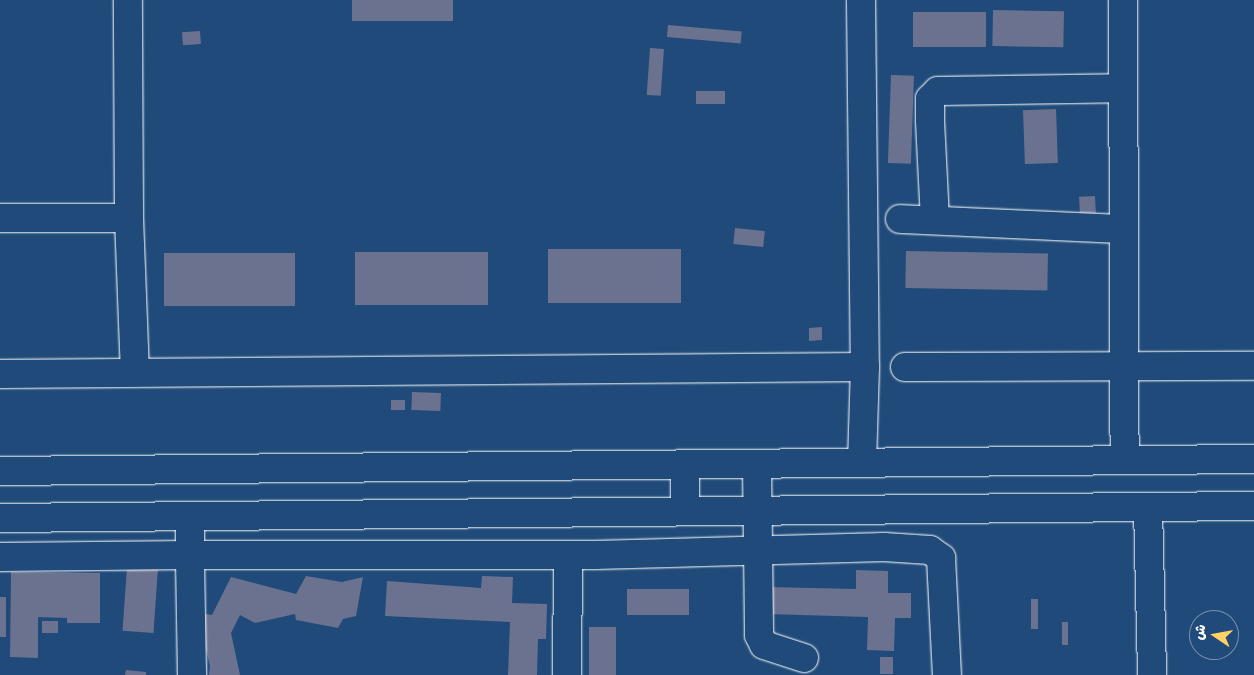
<!DOCTYPE html>
<meta charset="utf-8">
<style>
body{margin:0}
#map{position:relative;width:1254px;height:675px;overflow:hidden;background:#1f4a7a;font-family:Caveat,"Playpen Sans Arabic",sans-serif}
div>[style]{position:absolute}
[style*='--x']{left:calc(var(--x)*1px);top:calc(var(--y)*1px);width:calc(var(--w)*1px);rotate:calc(var(--a)*1deg)}
.building>*{inset:0;background:#6b7290;transform-origin:0 0}
.roads{filter:drop-shadow(0 0 1px #fff) drop-shadow(0 0 1px #fff)}
.minor>*{height:28px;margin:-14px;padding:0 14px;transform-origin:14px;border-radius:14px;background:#1f4a7a}
span{translate:-50% -50%;white-space:nowrap;text-align:center;line-height:1.15;-webkit-text-stroke:4px #1f4a7a;paint-order:stroke}
.north{position:absolute;left:1189px;top:610px;width:50px;height:50px;box-sizing:border-box;background:#1f4a7a;border:1px solid #7992af;border-radius:50%;rotate:282deg;font-size:14px;font-weight:700;line-height:20px;text-align:center;color:#fff}
.north::after{content:'';display:block;margin:auto;width:18px;height:22px;background:#ffd166;clip-path:polygon(50% 0,100% 100%,50% 72%,0 100%)}
</style>
<div id="map">
<div class="building">
<div style="left:352px;top:0;width:101px;height:21px"></div>
<div style="left:993px;top:10px;width:71px;height:36px;rotate:1deg"></div>
<div style="left:913px;top:12px;width:73px;height:35px"></div>
<div style="left:668px;top:25px;width:74px;height:12px;rotate:5deg"></div>
<div style="left:200px;top:31px;width:13px;height:18px;rotate:86deg"></div>
<div style="left:650px;top:48px;width:14px;height:47px;rotate:4deg"></div>
<div style="left:891px;top:75px;width:23px;height:88px;rotate:2deg"></div>
<div style="left:696px;top:91px;width:29px;height:13px"></div>
<div style="left:1056px;top:109px;width:54px;height:33px;rotate:88deg"></div>
<div style="left:1095px;top:196px;width:17px;height:16px;rotate:87deg"></div>
<div style="left:735px;top:228px;width:30px;height:16px;rotate:6deg"></div>
<div style="left:548px;top:249px;width:133px;height:54px"></div>
<div style="left:906px;top:251px;width:142px;height:37px;rotate:1deg"></div>
<div style="left:355px;top:252px;width:133px;height:53px"></div>
<div style="left:164px;top:253px;width:131px;height:53px"></div>
<div style="clip-path:polygon(822px 327px,822px 340px,809px 341px,809px 328px)"></div>
<div style="left:412px;top:392px;width:29px;height:18px;rotate:2deg"></div>
<div style="left:405px;top:400px;width:10px;height:14px;rotate:90deg"></div>
<div style="left:127px;top:567px;width:31px;height:64px;rotate:4deg"></div>
<div style="clip-path:polygon(856px 570px,888px 571px,888px 593px,911px 593px,911px 618px,895px 618px,894px 651px,867px 650px,868px 617px,767px 614px,767px 587px,856px 589px)"></div>
<div style="clip-path:polygon(11px 572px,100px 573px,100px 623px,67px 623px,67px 618px,38px 617px,38px 658px,10px 657px)"></div>
<div style="clip-path:polygon(306px 576px,342px 582px,363px 577px,356px 616px,343px 619px,338px 628px,296px 620px,295px 614px,255px 623px,240px 615px,231px 633px,240px 675px,209px 675px,210px 666px,205px 645px,194px 643px,200px 613px,212px 615px,231px 577px,296px 594px)"></div>
<div style="clip-path:polygon(482px 576px,513px 577px,512px 603px,547px 604px,546px 639px,538px 639px,537px 675px,508px 675px,510px 622px,385px 616px,387px 581px,481px 588px)"></div>
<div style="left:689px;top:589px;width:26px;height:62px;rotate:90deg"></div>
<div style="left:0;top:597px;width:6px;height:40px"></div>
<div style="left:1031px;top:599px;width:7px;height:30px"></div>
<div style="left:58px;top:621px;width:12px;height:16px;rotate:90deg"></div>
<div style="left:1062px;top:622px;width:6px;height:23px"></div>
<div style="left:589px;top:627px;width:27px;height:48px"></div>
<div style="left:880px;top:657px;width:13px;height:17px"></div>
<div style="clip-path:polygon(126px 670px,146px 672px,146px 675px,125px 675px)"></div>
</div>
<div class="roads">
<div class="minor">
<div style="--x:861;--y:0;--w:367;--a:89.4"></div>
<div style="--x:1123;--y:0;--w:460;--a:89.8"></div>
<div style="--x:0;--y:218;--w:129;--a:0"></div>
<div style="--x:129;--y:218;--w:218;--a:-90.3"></div>
<div style="--x:129;--y:218;--w:153;--a:87.8"></div>
<div style="--x:900;--y:219;--w:223;--a:2.6"></div>
<div style="--x:935;--y:220;--w:100;--a:-92.9"></div>
<div style="--x:930;--y:120;--w:21;--a:-90"></div>
<div style="--x:930;--y:99;--w:11;--a:-45"></div>
<div style="--x:938;--y:91;--w:184;--a:-0.9"></div>
<div style="--x:905;--y:367;--w:349;--a:-0.2"></div>
<div style="--x:0;--y:374;--w:865;--a:-0.46"></div>
<div style="--x:865;--y:367;--w:96;--a:91.8"></div>
<div style="--x:757;--y:464;--w:171;--a:89.3"></div>
<div style="--x:759;--y:635;--w:11;--a:63"></div>
<div style="--x:764;--y:645;--w:42;--a:18"></div>
<div style="--x:0;--y:471;--w:1254;--a:-0.55"></div>
<div style="--x:1148;--y:508;--w:167;--a:88.6"></div>
<div style="--x:685;--y:510;--w:45;--a:-90"></div>
<div style="--x:0;--y:518;--w:1254;--a:-0.55"></div>
<div style="--x:0;--y:557;--w:190;--a:-0.6"></div>
<div style="--x:190;--y:555;--w:39;--a:-90"></div>
<div style="--x:192;--y:675;--w:120;--a:-91"></div>
<div style="--x:190;--y:555;--w:405;--a:0"></div>
<div style="--x:595;--y:555;--w:289;--a:-1.6"></div>
<div style="--x:884;--y:547;--w:46;--a:3.7"></div>
<div style="--x:930;--y:550;--w:14;--a:36"></div>
<div style="--x:941;--y:558;--w:117;--a:87.1"></div>
<div style="--x:567;--y:675;--w:120;--a:-89.5"></div>
</div>
</div>
<div class="north">ش</div>
</div>
